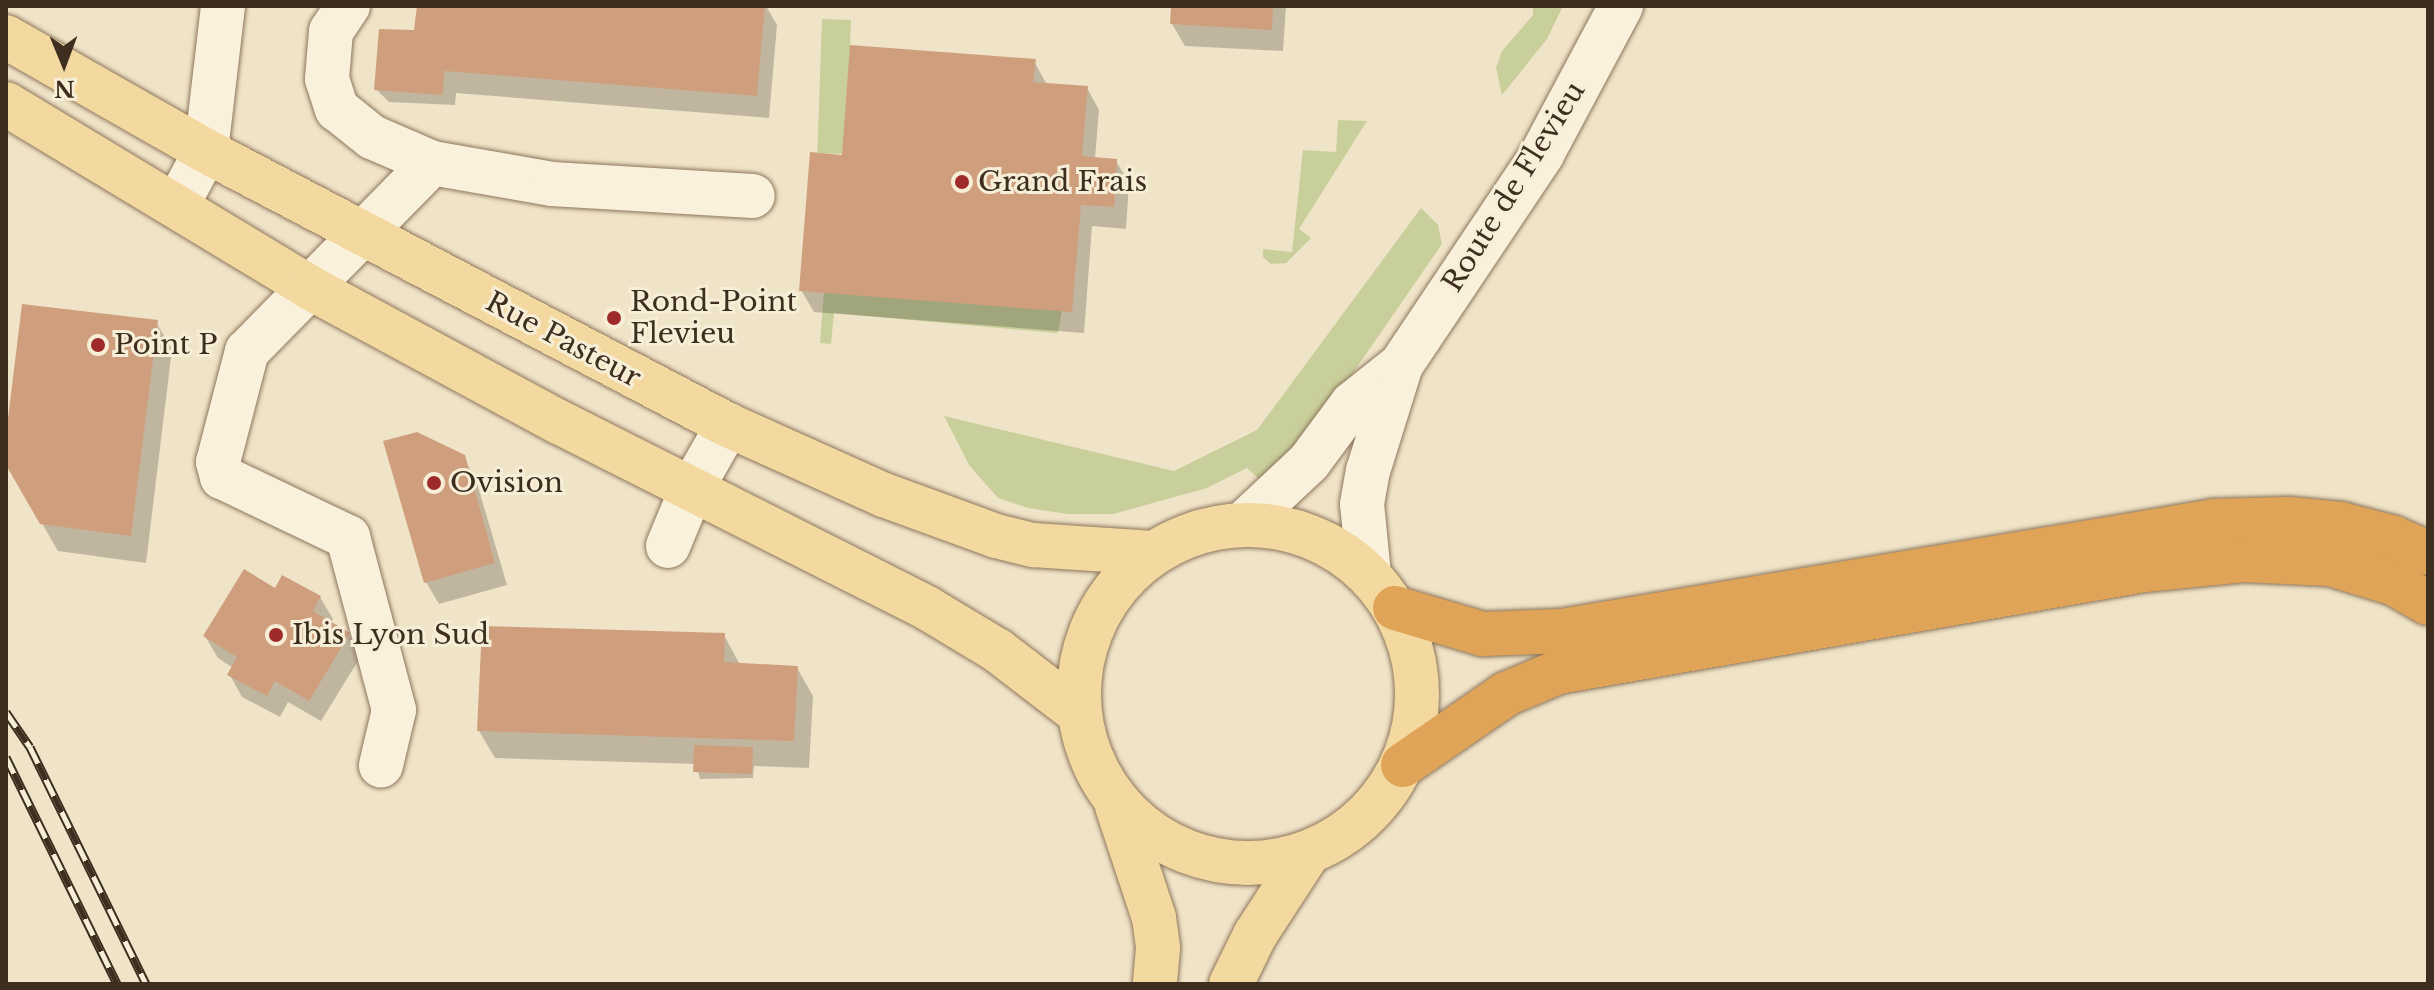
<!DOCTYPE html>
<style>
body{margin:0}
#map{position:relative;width:2434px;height:990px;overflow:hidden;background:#f0e4c8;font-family:"Libre Baskerville",serif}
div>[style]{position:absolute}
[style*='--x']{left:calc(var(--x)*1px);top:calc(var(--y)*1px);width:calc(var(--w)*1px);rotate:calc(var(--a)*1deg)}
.green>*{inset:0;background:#c9cf9b;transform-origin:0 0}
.shadow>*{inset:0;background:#0003}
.building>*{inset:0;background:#cf9f7d;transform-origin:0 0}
.roads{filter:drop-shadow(0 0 2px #8d765c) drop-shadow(0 0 2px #8d765c)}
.minor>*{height:44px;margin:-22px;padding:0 22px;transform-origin:22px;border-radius:22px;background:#faf1dc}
.major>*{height:44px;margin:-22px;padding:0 22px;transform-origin:22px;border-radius:22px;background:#f3d9a0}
.major>.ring{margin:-22px;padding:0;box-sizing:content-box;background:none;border:44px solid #f3d9a0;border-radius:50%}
.highway>*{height:44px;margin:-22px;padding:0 22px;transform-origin:22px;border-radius:22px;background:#e0a458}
.rail>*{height:9px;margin-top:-4.5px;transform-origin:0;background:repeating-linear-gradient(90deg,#f7eed8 0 18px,#3d2e20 0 36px);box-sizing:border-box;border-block:2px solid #3d2e20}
.dots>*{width:22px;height:22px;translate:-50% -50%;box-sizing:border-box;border:4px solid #f7eed8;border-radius:50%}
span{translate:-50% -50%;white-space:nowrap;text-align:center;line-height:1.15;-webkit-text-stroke:6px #f7eed8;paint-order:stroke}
.poi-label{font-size:28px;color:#3d2e20}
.left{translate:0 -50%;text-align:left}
.street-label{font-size:28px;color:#3d2e20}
.frame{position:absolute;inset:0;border:8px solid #3d2e20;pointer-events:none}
.north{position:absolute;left:24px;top:24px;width:80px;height:80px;-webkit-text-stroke:6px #f7eed8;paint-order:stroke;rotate:179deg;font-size:22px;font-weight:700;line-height:32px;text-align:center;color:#3d2e20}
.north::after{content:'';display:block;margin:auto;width:28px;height:36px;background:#3d2e20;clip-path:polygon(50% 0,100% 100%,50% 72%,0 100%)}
</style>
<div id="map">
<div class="green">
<div style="clip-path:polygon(1533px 6px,1563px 6px,1547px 39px,1502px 95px,1496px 68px,1502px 51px,1533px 15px)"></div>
<div style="left:822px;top:19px;width:29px;height:134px;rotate:2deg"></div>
<div style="clip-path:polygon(1338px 120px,1367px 121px,1299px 229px,1311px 238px,1286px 263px,1271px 264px,1263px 257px,1263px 249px,1292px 252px,1303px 150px,1336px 152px)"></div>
<div style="clip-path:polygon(1421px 208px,1438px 225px,1442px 244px,1302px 447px,1260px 480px,1247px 468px,1207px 488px,1113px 514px,1068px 514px,1028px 508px,998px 498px,969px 465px,944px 416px,1174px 471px,1257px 430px)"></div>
<div style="clip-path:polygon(824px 292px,1062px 310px,1058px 333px,1055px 333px,834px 313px,831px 344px,820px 343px)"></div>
</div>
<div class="shadow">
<div style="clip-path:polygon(419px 6px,766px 6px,777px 25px,769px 118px,456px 93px,455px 105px,389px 102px,376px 89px,416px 32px)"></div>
<div style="clip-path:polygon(1173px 6px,1286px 6px,1283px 51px,1185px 46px,1172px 24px)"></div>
<div style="clip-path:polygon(1034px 61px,1047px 85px,1087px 88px,1099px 110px,1095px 159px,1116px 161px,1129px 183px,1126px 229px,1092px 226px,1084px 333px,814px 312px,801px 290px,844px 157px)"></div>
<div style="clip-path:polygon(156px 322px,172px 349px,146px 563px,58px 551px,6px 461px,6px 452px)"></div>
<div style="clip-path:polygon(463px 457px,476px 480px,507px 585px,439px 604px,426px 582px)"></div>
<div style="clip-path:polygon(276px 590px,320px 597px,333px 619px,330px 624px,348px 634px,361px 656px,321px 721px,288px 702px,280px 717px,242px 697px,230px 675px,233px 668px,218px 658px,205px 636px)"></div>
<div style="clip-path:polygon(724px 635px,740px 665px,797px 668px,813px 696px,809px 768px,754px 766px,753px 778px,700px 779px,696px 764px,495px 758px,479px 731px)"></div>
</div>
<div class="building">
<div style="clip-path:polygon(417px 6px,765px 6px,757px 96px,444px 71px,443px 95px,374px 90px,379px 29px,414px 30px)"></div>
<div style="clip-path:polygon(1171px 6px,1273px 6px,1272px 30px,1170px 24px)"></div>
<div style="clip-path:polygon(850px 45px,1036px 59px,1033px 82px,1088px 86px,1082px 156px,1117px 159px,1114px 207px,1081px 205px,1072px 312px,799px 291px,810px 152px,842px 155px)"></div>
<div style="clip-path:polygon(22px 304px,158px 320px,131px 536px,40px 524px,6px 465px,6px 435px)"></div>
<div style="clip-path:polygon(417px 432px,465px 455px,495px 563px,424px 583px,383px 441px)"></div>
<div style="clip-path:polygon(244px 569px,275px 588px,282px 575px,321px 596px,313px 611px,350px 633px,309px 701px,275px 681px,267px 696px,227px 675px,237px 657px,203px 636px)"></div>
<div style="clip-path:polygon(482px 626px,725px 633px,724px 662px,798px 666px,794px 741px,477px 731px)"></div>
<div style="left:694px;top:745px;width:59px;height:27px;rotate:2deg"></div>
</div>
<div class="roads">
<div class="minor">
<div style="--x:348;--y:6;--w:30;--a:124"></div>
<div style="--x:331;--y:31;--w:48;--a:94.8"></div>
<div style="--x:327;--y:79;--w:32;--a:72"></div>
<div style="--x:337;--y:109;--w:45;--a:38.7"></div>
<div style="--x:372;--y:137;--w:65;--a:23.4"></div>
<div style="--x:432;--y:163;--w:264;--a:134.5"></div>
<div style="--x:247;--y:351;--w:115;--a:104.6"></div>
<div style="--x:218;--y:462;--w:16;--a:75"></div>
<div style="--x:222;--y:477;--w:140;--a:25.5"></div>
<div style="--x:348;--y:537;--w:179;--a:75.1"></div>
<div style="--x:394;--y:710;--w:57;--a:103.3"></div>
<div style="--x:432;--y:163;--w:122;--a:9.9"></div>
<div style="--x:552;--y:184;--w:201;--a:3.4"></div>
<div style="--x:177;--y:205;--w:61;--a:-61.8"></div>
<div style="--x:206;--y:151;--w:146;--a:-83.3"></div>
<div style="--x:1242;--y:525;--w:92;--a:-43.2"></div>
<div style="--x:1309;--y:462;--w:72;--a:-53.4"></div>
<div style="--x:1352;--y:404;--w:63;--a:-38.5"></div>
<div style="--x:668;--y:546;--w:63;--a:-67.5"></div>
<div style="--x:692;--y:488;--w:73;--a:-60.3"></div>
<div style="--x:1369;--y:575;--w:71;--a:-95.6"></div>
<div style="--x:1362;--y:504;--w:34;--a:-80"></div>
<div style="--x:1368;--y:471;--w:111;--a:-72.7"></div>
<div style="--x:1401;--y:365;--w:254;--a:-56.2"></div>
<div style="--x:1542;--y:154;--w:168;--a:-61.9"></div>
</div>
<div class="major">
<div style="--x:6;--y:37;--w:230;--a:29.7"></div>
<div style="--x:206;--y:151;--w:590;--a:27.7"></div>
<div style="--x:728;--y:425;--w:171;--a:24.2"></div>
<div style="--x:884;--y:495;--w:119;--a:20.1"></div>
<div style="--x:996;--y:536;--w:38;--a:14"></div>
<div style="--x:1033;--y:545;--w:120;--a:3.8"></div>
<div style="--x:6;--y:104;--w:354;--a:31.1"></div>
<div style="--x:309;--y:287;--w:284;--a:28.4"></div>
<div style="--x:559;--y:422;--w:412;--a:26.8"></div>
<div style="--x:927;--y:608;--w:82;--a:31"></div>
<div style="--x:997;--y:650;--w:103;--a:37.5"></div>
<div class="ring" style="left:1079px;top:525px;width:294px;height:294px"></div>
<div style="--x:1117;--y:806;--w:118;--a:71.7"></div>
<div style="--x:1154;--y:918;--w:30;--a:82"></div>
<div style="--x:1158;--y:948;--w:36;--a:95"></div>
<div style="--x:1231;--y:984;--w:55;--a:-63.9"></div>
<div style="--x:1255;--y:935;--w:99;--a:-57"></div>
</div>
<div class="highway">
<div style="--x:1395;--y:608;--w:92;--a:16.5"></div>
<div style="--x:1483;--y:634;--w:79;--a:-2.2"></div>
<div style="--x:1562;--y:631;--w:662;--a:-9.56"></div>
<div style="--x:2215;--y:521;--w:73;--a:-1.6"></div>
<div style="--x:2288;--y:519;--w:53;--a:5.4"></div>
<div style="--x:2341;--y:524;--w:55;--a:14.8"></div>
<div style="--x:2394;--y:538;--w:37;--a:24"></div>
<div style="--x:1403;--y:765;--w:125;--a:-34.6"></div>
<div style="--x:1506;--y:694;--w:56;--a:-22.9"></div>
<div style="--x:1558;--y:672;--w:595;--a:-9.87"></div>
<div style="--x:2144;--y:570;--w:100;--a:-5.7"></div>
<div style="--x:2244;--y:560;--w:86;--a:2.7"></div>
<div style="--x:2330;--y:564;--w:66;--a:16.8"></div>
<div style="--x:2393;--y:583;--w:40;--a:29.7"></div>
</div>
</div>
<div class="rail">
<div style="--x:6;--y:712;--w:42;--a:55.6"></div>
<div style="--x:30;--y:747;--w:264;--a:63.9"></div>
<div style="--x:6;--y:757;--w:253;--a:63.9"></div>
</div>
<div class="dots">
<div style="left:962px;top:182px;background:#9e2a2b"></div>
<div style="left:614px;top:318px;background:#9e2a2b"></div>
<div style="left:98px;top:345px;background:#9e2a2b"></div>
<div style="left:434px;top:483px;background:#9e2a2b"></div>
<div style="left:276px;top:635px;background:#9e2a2b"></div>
</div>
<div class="poi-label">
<span class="left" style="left:978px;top:182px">Grand Frais</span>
<span class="left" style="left:630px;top:318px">Rond-Point<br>Flevieu</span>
<span class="left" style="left:114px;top:345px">Point P</span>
<span class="left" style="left:450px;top:483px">Ovision</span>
<span class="left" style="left:292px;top:635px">Ibis Lyon Sud</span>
</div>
<div class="street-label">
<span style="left:1514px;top:187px;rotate:-58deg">Route de Flevieu</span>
<span style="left:563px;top:340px;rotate:28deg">Rue Pasteur</span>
</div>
<div class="frame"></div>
<div class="north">N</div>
</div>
